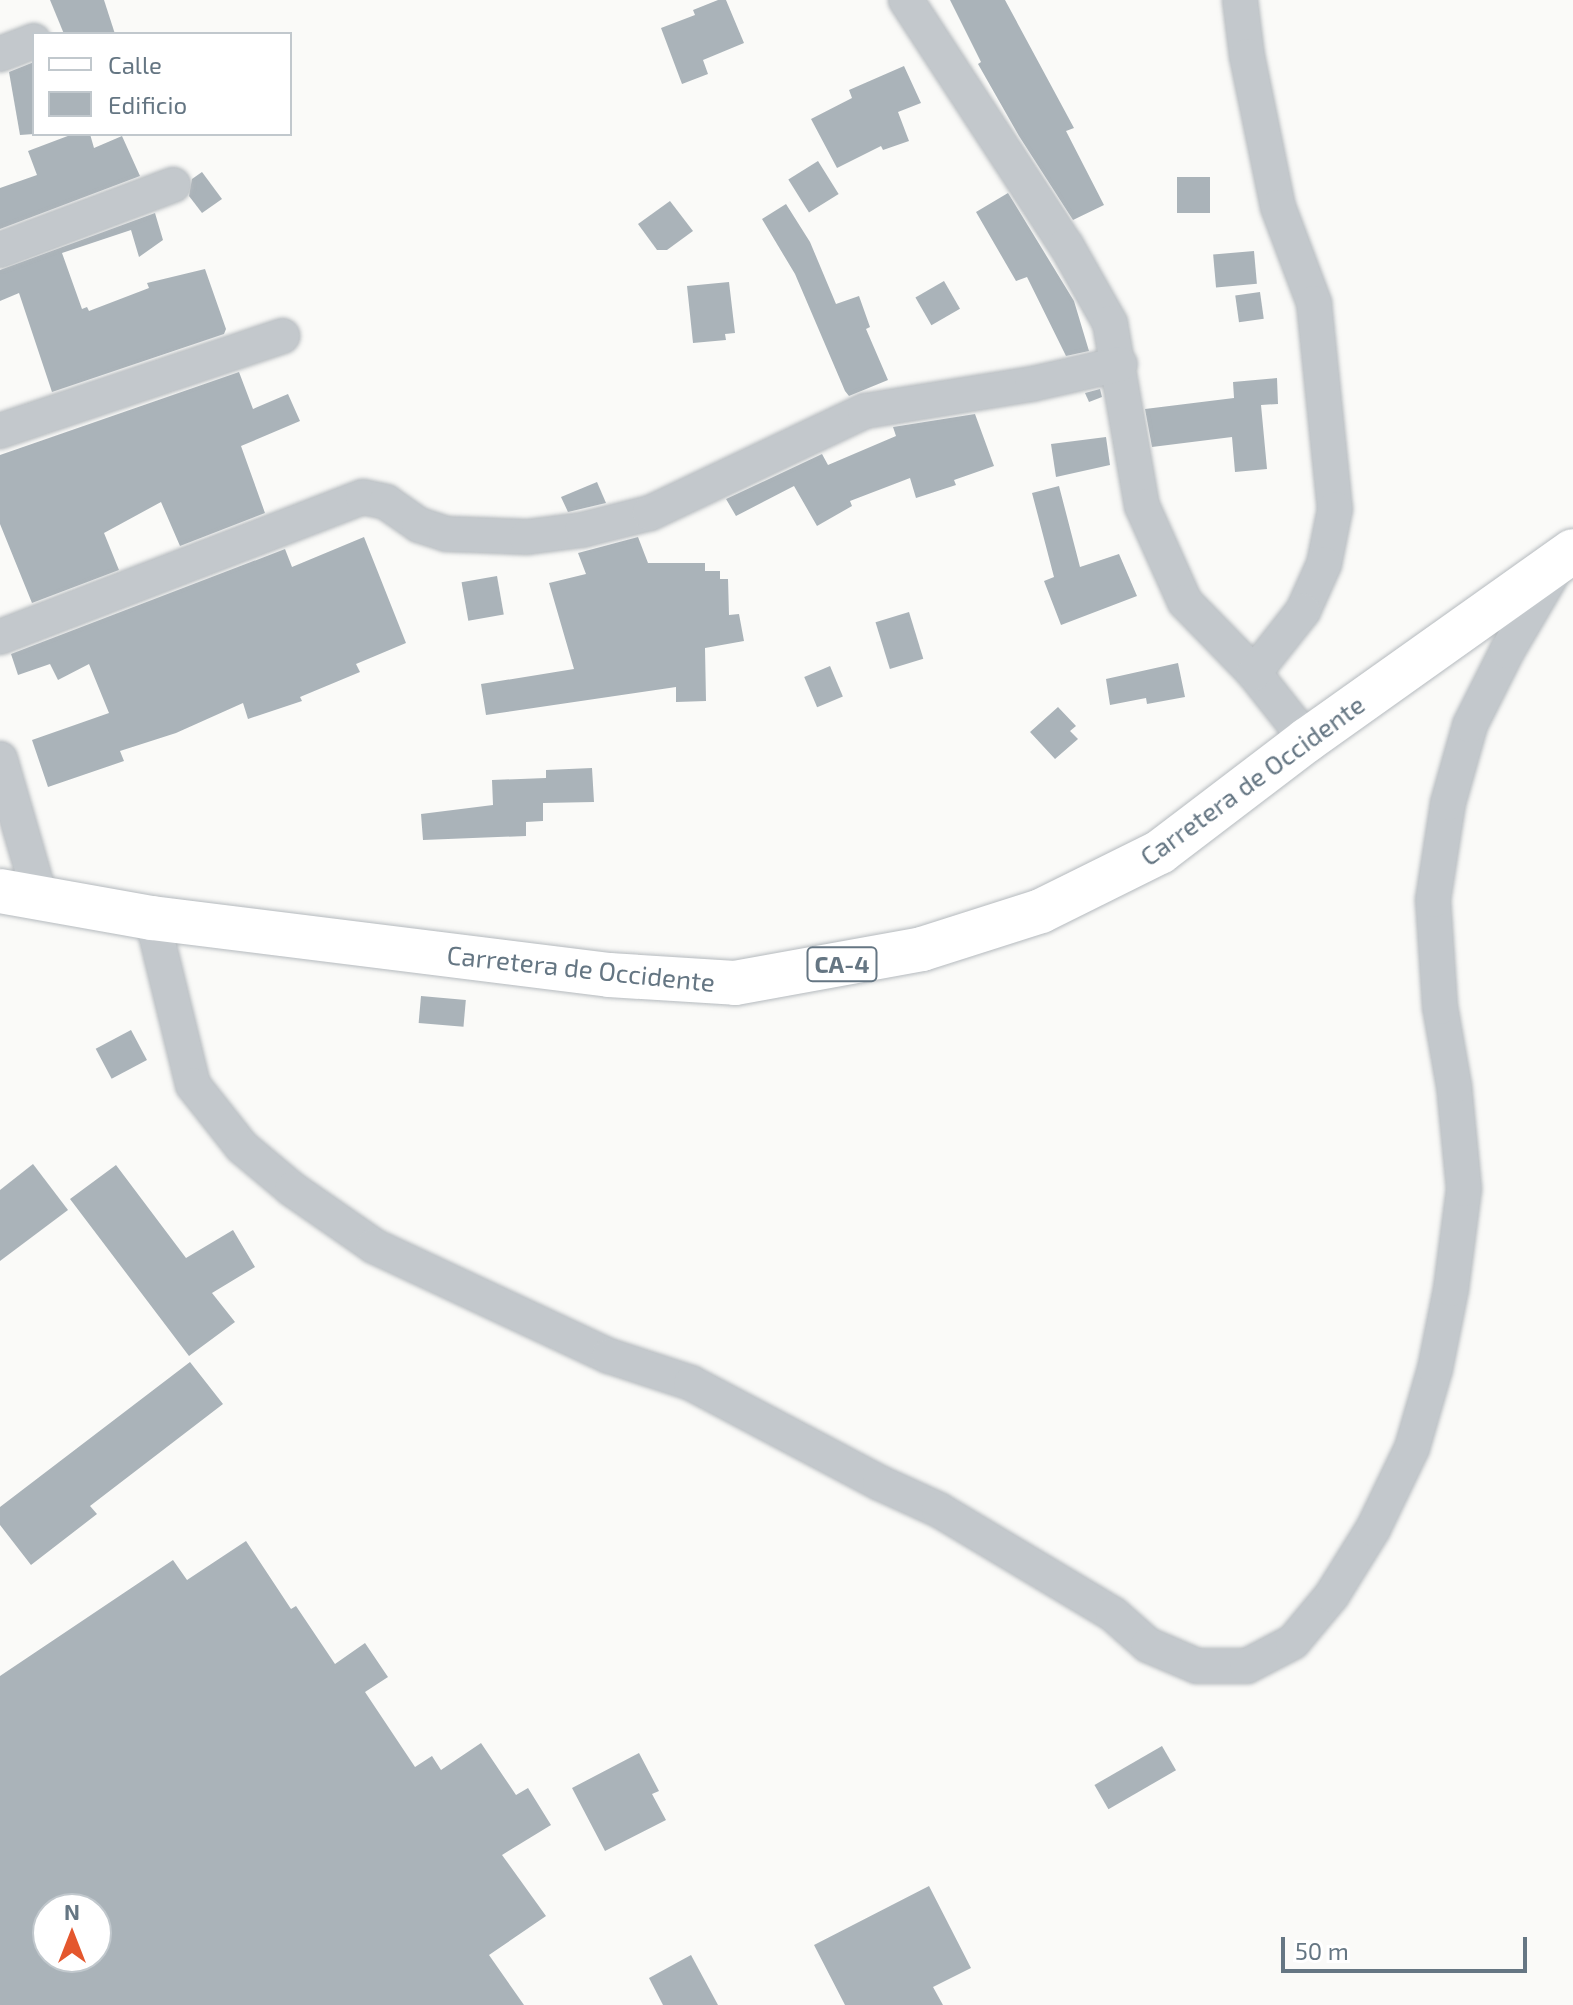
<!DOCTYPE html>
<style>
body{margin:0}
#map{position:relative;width:1573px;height:2005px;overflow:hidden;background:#fafaf8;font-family:"Exo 2",sans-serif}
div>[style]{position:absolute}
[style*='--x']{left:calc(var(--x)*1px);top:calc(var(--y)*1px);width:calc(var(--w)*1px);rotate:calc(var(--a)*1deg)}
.building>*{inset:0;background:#aab3b9;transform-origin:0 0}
.roads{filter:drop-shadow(0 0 2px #b5babe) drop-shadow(0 0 2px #b5babe)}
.minor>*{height:34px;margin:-17px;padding:0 17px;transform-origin:17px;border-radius:17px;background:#c3c8cc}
.major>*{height:44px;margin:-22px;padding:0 22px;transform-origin:22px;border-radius:22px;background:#fff}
span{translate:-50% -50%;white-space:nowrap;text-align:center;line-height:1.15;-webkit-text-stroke:8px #fff;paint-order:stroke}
.shield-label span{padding:2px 6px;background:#fff;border:2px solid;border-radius:6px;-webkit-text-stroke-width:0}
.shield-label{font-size:24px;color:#657683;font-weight:700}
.street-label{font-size:26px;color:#657683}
.legend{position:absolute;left:32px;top:32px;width:260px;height:104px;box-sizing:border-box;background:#fff;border:2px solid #c1c8cd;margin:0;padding:10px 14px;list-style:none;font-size:24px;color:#657683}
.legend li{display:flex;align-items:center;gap:16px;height:40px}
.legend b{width:40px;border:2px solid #c1c8cd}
.north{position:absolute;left:32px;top:1893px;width:80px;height:80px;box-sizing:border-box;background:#fff;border:2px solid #c1c8cd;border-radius:50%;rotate:0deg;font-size:22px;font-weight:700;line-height:32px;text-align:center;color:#657683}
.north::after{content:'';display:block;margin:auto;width:28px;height:36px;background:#e4572e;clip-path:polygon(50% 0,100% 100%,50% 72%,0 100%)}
.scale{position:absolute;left:1281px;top:1937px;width:246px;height:36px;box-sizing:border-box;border:4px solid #657683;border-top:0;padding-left:10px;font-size:24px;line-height:28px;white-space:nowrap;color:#657683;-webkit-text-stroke:6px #fff;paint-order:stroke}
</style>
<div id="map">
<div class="building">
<div style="clip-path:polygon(50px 0,104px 0,115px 34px,64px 34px)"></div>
<div style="clip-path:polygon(718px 0,726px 0,744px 43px,703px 60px,708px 74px,682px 84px,661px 28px,695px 15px,693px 10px)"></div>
<div style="clip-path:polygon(950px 0,1005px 0,1074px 128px,1066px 131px,1104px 205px,1073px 220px,1019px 136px,978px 64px,981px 62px)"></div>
<div style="clip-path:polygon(34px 62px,34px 134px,20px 135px,9px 72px)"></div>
<div style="clip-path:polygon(904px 66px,921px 103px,898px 112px,909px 141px,883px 150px,881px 146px,837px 168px,811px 119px,852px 98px,849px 90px)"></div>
<div style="clip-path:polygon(73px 134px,90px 134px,94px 148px,122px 136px,140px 176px,0 229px,0 188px,37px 175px,28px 151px)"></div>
<div style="left:818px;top:161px;width:39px;height:35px;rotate:58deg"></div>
<div style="clip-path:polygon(202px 172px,222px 199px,202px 213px,189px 196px,192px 179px)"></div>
<div style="left:1177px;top:177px;width:33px;height:36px"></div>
<div style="clip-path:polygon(1008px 193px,1074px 301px,1089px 351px,1066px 356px,1027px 277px,1016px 281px,976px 212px)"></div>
<div style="clip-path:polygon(670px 201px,693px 231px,667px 250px,657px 250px,638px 224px)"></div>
<div style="clip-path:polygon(786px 204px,810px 242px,836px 304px,859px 296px,870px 327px,866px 329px,888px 380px,849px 396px,845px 391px,795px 274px,762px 219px)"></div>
<div style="clip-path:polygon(155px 213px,163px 240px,139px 257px,131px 230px,62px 253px,82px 309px,87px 307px,89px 311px,149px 288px,147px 283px,205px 269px,226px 329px,224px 334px,52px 392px,19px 293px,0 301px,0 270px)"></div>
<div style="left:1254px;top:251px;width:33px;height:41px;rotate:85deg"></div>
<div style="left:944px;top:281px;width:32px;height:33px;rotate:60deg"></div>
<div style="clip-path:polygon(729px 282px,735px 333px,725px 334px,726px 340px,693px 343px,687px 286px)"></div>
<div style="left:1260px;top:292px;width:27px;height:25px;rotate:82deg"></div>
<div style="clip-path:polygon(239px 372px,253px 409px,288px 394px,300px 421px,241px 446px,265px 513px,180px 546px,161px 502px,104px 533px,119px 570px,32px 603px,0 524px,0 455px)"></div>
<div style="clip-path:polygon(1277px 378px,1278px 404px,1261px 405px,1267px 469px,1235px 472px,1232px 437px,1152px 447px,1145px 409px,1234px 398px,1233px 382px)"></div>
<div style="clip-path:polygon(1100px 389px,1102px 397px,1089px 402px,1085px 393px)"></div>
<div style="clip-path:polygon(975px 414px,994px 466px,954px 480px,956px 485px,916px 498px,910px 478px,850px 501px,852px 506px,817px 526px,794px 486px,736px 516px,726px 499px,822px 454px,828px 465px,896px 436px,893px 427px)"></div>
<div style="clip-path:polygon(1106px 437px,1110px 465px,1056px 477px,1051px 444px)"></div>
<div style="clip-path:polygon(597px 482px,606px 503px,568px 512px,561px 497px)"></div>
<div style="clip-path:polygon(1059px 486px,1080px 567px,1119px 554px,1137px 596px,1061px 625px,1044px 581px,1054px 577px,1032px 493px)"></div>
<div style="clip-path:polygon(364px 537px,406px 643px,356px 664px,360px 672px,300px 697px,302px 701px,248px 719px,243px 703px,176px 733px,120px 751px,124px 761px,48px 787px,32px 740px,109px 713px,89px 664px,58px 680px,50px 664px,18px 675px,11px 654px,285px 549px,292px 567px)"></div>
<div style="clip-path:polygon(638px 537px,648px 563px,705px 563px,705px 571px,720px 571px,720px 579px,728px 579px,729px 615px,739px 614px,744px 641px,705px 648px,706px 701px,676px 702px,676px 687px,486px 715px,481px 684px,574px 669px,549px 583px,586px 574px,578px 553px)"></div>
<div style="left:497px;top:576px;width:39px;height:36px;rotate:80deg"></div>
<div style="left:909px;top:612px;width:49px;height:35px;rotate:73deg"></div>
<div style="clip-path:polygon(1178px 663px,1185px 697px,1147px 704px,1146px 698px,1110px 705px,1106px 679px)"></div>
<div style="left:830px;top:666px;width:33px;height:28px;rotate:67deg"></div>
<div style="clip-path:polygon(1058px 707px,1076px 726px,1070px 731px,1078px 739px,1055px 759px,1030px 732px)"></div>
<div style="clip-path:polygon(592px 768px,594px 802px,543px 803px,543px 821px,526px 822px,526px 836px,423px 840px,421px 814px,493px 805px,492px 780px,546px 778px,546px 770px)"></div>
<div style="left:421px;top:996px;width:45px;height:27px;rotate:5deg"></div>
<div style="left:131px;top:1030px;width:34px;height:40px;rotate:62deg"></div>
<div style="clip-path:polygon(33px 1164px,68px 1210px,0 1261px,0 1190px)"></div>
<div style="clip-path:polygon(116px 1165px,186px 1258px,233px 1230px,255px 1267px,212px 1293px,235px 1322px,189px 1356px,70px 1199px)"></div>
<div style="clip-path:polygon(190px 1362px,223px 1404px,90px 1506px,97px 1514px,31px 1565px,0 1525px,0 1507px)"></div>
<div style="clip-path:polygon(evenodd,246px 1541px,291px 1609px,296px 1606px,335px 1664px,365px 1643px,388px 1677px,365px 1692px,415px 1767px,432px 1756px,441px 1770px,481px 1743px,516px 1795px,528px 1788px,551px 1825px,502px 1855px,546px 1916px,489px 1955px,524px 2005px,0 2005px,0 1676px,173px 1560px,187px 1580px,246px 1541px,48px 1909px,96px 1909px,96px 1957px,48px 1957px,48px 1909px)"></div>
<div style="left:1162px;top:1746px;width:28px;height:78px;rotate:60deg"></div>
<div style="clip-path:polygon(639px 1753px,659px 1791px,652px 1794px,666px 1820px,605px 1851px,572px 1788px)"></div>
<div style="clip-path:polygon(929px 1886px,971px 1968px,933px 1987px,943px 2005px,845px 2005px,814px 1945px)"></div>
<div style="clip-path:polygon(691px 1955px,718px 2005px,663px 2005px,649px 1978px)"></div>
</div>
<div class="roads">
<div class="minor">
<div style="--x:906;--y:0;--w:293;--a:56.9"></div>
<div style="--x:1066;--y:245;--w:90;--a:60.6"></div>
<div style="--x:1110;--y:323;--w:186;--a:80.1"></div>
<div style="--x:1142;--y:506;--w:105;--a:65.9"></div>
<div style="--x:1185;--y:602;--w:99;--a:45.8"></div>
<div style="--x:1254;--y:673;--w:85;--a:51.7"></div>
<div style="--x:1240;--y:0;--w:56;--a:82.9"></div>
<div style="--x:1247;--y:56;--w:154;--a:78.4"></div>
<div style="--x:1278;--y:207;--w:103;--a:69.4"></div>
<div style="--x:1314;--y:303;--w:207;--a:84.2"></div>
<div style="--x:1335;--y:509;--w:56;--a:101.3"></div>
<div style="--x:1324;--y:564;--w:51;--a:114.1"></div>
<div style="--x:1303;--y:611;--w:79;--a:128.3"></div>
<div style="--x:0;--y:54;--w:36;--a:-21"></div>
<div style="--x:0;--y:250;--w:185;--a:-20.6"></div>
<div style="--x:0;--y:431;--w:298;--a:-18.6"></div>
<div style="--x:0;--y:637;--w:389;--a:-21.1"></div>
<div style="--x:363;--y:497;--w:24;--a:12"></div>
<div style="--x:386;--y:502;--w:40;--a:34.9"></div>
<div style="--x:419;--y:525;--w:28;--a:18"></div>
<div style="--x:446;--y:534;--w:81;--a:2.1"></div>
<div style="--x:527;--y:537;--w:55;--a:-7.3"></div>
<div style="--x:582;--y:530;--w:70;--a:-14"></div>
<div style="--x:650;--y:513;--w:238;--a:-25.4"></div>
<div style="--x:865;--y:411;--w:169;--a:-9.2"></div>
<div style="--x:1032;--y:384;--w:90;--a:-12.8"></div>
<div style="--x:0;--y:759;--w:144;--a:73.8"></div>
<div style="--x:152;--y:918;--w:172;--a:76.2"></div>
<div style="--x:193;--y:1085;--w:79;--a:51.7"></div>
<div style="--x:242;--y:1147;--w:65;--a:40"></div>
<div style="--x:292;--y:1189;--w:100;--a:34.8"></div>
<div style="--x:374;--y:1246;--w:259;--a:25.1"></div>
<div style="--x:609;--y:1356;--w:86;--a:18.2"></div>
<div style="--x:691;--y:1383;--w:214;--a:27.9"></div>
<div style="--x:880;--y:1483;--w:65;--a:24.6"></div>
<div style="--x:939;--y:1510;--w:203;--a:30.9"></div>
<div style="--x:1113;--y:1614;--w:47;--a:41.5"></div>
<div style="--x:1148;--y:1645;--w:53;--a:23.2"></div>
<div style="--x:1197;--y:1666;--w:50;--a:0"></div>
<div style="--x:1247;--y:1666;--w:52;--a:-27.6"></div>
<div style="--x:1293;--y:1642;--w:61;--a:-50.3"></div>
<div style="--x:1332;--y:1595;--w:78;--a:-58.2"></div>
<div style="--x:1373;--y:1529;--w:90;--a:-64.3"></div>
<div style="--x:1412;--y:1448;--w:82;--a:-73.8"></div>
<div style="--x:1435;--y:1369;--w:82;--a:-78.7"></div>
<div style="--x:1451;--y:1289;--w:101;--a:-82.6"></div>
<div style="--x:1464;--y:1189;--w:103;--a:-95.5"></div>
<div style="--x:1454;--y:1086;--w:80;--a:-100"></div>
<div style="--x:1440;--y:1007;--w:107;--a:-93.7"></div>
<div style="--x:1433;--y:900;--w:98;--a:-81.2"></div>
<div style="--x:1448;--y:803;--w:81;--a:-74.2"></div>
<div style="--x:1470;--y:725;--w:83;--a:-63.4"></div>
<div style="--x:1507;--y:651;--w:99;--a:-59.5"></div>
</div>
<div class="major">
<div style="--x:0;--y:891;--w:154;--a:10.1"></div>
<div style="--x:152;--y:918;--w:461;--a:7.1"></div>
<div style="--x:609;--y:975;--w:126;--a:3.6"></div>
<div style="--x:735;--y:983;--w:190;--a:-10.3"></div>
<div style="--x:922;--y:949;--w:125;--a:-17.7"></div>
<div style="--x:1041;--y:911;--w:133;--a:-26.4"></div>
<div style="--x:1160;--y:852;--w:185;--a:-37.3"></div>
<div style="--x:1307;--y:740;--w:326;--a:-35.4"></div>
</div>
</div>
<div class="shield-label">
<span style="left:842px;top:964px">CA-4</span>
</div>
<div class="street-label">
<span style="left:1252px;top:780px;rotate:-36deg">Carretera de Occidente</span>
<span style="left:581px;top:968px;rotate:6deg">Carretera de Occidente</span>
</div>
<ul class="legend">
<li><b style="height:10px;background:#fff"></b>Calle</li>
<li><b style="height:22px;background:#aab3b9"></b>Edificio</li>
</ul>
<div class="north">N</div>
<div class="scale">50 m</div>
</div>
